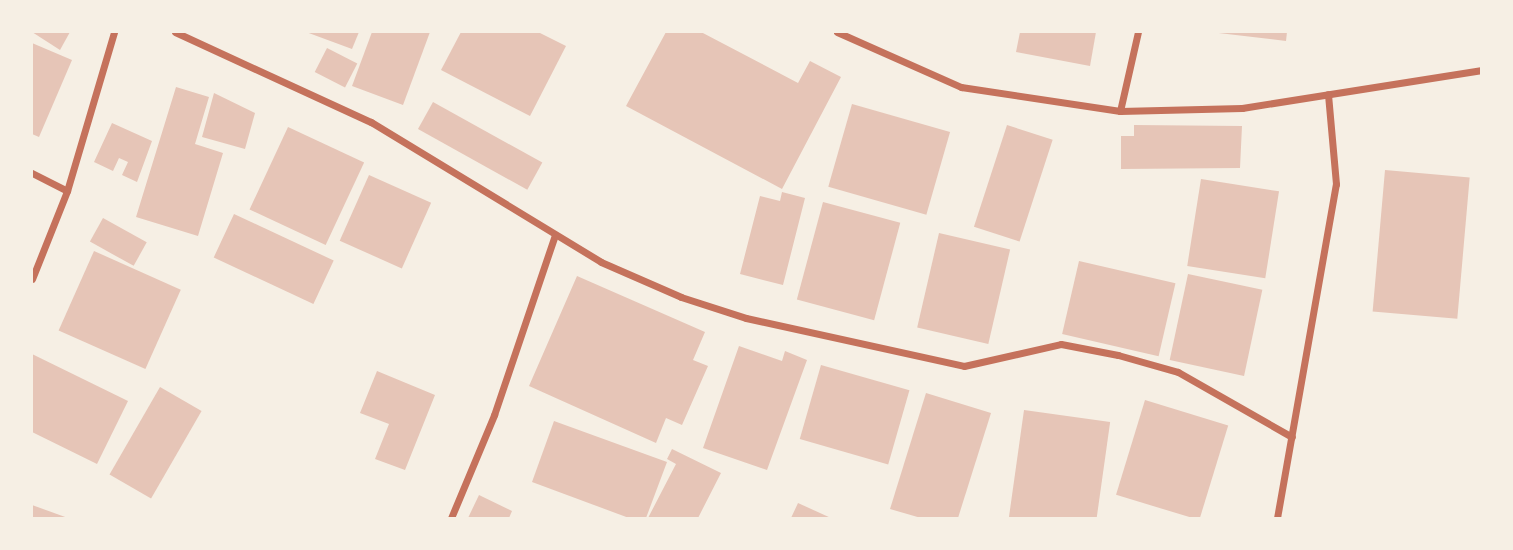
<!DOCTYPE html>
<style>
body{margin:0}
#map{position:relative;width:1513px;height:550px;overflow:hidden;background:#f6efe4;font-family:Poppins,sans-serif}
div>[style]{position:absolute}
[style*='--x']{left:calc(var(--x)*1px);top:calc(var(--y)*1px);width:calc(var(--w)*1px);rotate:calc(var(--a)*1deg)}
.building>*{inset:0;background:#e6c5b7;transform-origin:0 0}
.minor>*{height:7px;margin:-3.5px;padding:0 3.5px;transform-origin:3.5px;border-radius:3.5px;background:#c5725c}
span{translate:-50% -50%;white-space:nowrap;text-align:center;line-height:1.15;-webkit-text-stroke:7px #f6efe4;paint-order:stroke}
.frame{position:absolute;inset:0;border:33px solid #f6efe4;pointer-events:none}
</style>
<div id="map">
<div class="building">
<div style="clip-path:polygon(32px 32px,70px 32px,60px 50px)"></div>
<div style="clip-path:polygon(306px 32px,359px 32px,352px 49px)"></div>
<div style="clip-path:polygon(372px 32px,430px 32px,403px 105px,352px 86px)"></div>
<div style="clip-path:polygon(461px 32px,538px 32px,566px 46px,530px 116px,441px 70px)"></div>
<div style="clip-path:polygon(666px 32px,701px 32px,798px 83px,810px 61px,841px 77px,782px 189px,626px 106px)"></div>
<div style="clip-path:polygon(1020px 32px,1096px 32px,1090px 66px,1016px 52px)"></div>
<div style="clip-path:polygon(1210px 32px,1287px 32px,1286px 41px)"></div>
<div style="clip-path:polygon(32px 43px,72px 60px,39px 137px,32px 134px)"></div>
<div style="left:327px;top:48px;width:34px;height:27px;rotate:27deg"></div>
<div style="clip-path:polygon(176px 87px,209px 97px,195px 144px,223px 153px,198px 236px,136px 217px)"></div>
<div style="clip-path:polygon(214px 93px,255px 113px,245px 149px,202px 137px)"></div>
<div style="left:433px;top:102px;width:125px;height:31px;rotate:29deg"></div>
<div style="left:852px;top:104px;width:102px;height:86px;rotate:16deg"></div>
<div style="clip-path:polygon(112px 123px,152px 141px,137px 182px,122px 175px,128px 162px,119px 158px,113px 171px,94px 162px)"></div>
<div style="left:1007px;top:125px;width:48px;height:107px;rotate:18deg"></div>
<div style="clip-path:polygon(1134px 125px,1242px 126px,1240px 168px,1121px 169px,1121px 136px,1134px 136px)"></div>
<div style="left:288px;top:127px;width:84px;height:91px;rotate:25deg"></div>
<div style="left:1385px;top:170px;width:85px;height:142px;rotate:5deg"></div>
<div style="left:369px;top:175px;width:68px;height:72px;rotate:24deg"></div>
<div style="left:1201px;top:179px;width:79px;height:88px;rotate:9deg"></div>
<div style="clip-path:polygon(782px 192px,805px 198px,783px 285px,740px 274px,760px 196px,780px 201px)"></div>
<div style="left:823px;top:202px;width:80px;height:101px;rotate:15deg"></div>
<div style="left:234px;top:214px;width:110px;height:48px;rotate:25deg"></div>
<div style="left:103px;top:218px;width:50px;height:27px;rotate:29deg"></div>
<div style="left:939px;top:233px;width:73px;height:97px;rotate:13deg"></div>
<div style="left:94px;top:251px;width:95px;height:87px;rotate:24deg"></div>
<div style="left:1079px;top:261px;width:99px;height:75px;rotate:13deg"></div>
<div style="left:1188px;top:274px;width:76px;height:88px;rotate:12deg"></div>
<div style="clip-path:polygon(577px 276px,705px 332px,693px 360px,708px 366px,682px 425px,666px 418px,656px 443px,529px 386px)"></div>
<div style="clip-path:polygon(739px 346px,782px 361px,785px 351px,807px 360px,767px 470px,703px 448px)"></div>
<div style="clip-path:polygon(32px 354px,128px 401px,97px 464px,32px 432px)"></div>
<div style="left:821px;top:365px;width:92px;height:77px;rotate:16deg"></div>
<div style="clip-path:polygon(377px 371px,435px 395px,405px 470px,375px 459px,389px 424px,360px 413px)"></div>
<div style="left:160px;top:387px;width:48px;height:101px;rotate:30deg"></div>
<div style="clip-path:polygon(926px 393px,991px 413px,958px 518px,921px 518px,890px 509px)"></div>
<div style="left:1145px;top:400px;width:87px;height:99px;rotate:17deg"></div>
<div style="left:1024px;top:410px;width:87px;height:109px;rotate:8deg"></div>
<div style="clip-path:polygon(554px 421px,667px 462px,646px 518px,629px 518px,532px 482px)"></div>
<div style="clip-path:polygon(672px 449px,721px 473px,698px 518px,648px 518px,676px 464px,667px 459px)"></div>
<div style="clip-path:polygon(479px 495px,512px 511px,509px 518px,468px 518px)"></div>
<div style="clip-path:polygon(798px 503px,831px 518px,791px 518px)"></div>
<div style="clip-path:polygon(32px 505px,68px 518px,32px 518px)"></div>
</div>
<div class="minor">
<div style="--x:175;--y:32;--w:216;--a:24.7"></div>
<div style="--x:371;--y:122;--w:269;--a:31.3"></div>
<div style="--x:601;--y:262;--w:87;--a:23.6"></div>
<div style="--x:681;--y:297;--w:68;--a:17.9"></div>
<div style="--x:746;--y:318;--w:223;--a:12.4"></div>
<div style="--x:964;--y:366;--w:99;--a:-12.8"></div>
<div style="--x:1061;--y:344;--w:58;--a:10.9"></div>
<div style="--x:1118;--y:355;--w:62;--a:15.8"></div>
<div style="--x:1178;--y:372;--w:131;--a:29.7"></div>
<div style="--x:837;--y:32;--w:136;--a:23.9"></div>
<div style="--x:961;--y:87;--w:161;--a:8.6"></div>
<div style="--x:1120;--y:111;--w:122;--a:-1.4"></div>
<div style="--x:1242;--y:108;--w:243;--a:-9"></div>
<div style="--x:1120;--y:111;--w:81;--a:-77.2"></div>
<div style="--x:32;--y:173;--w:39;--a:27"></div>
<div style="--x:32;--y:279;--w:95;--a:-68.3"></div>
<div style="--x:67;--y:191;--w:166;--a:-73.5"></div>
<div style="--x:451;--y:518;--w:112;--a:-67.3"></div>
<div style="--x:494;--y:415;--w:190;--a:-71.3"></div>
<div style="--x:1277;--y:518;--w:339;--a:-80"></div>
<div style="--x:1336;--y:184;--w:90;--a:-95.1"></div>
</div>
<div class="frame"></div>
</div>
